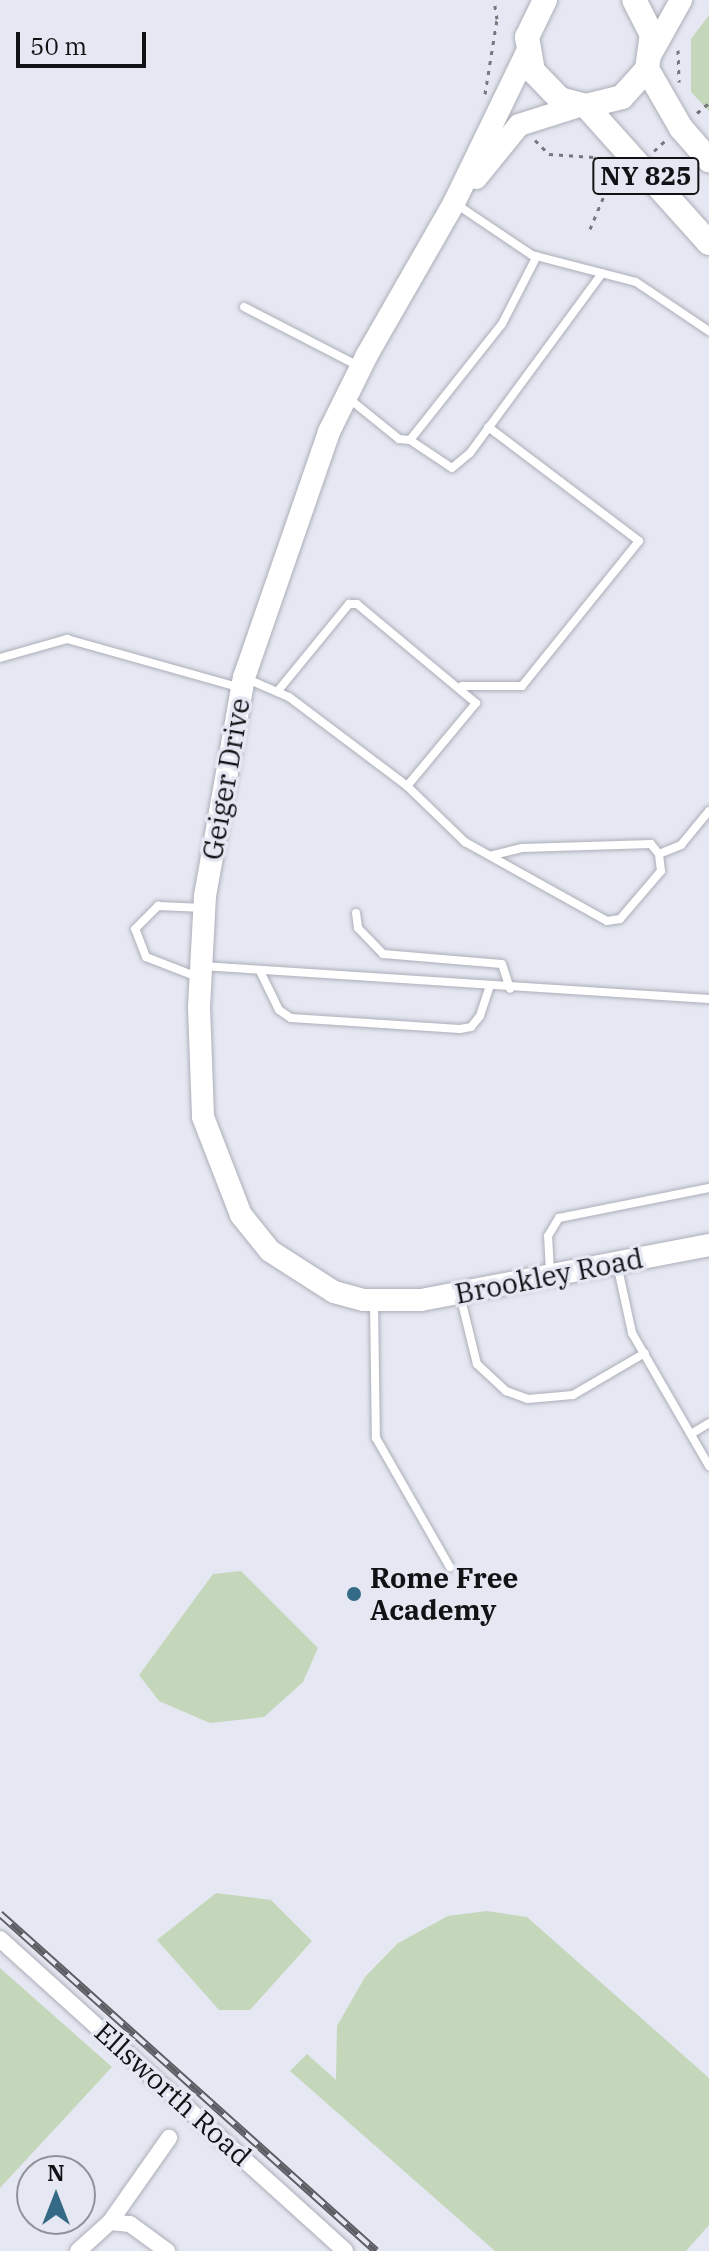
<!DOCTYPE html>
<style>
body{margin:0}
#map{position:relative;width:709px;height:2251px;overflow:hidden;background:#e5e8f2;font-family:"IBM Plex Serif",serif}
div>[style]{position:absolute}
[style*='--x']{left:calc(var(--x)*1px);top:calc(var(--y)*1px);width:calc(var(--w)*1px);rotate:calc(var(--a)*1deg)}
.green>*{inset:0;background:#c5d7bb}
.path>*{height:3px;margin-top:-1.5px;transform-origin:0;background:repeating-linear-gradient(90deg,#75777d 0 4px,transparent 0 10px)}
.roads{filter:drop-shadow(0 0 2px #acaeb8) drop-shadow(0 0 2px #acaeb8)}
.lane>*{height:8px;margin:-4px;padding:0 4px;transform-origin:4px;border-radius:4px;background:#fff}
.street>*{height:16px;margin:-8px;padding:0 8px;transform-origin:8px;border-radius:8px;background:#fff}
.secondary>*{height:22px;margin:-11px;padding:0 11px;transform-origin:11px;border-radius:11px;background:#fff}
.primary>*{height:24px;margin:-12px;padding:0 12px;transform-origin:12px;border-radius:12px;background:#fff}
.rail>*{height:8px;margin-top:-4px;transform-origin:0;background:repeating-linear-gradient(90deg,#e5e8f2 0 15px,#5c5e64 0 30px);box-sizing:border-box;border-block:2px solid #5c5e64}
.dots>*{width:22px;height:22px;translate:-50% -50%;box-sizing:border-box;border:4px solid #e5e8f2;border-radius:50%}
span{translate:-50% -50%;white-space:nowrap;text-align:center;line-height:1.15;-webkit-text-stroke:7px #e5e8f2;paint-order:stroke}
.shield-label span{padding:2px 6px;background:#e5e8f2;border:2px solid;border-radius:6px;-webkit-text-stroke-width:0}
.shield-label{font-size:26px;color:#111215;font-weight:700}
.street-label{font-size:28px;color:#111215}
.poi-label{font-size:28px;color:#111215;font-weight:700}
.left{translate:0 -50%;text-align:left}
.north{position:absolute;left:16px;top:2155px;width:80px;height:80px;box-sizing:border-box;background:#e5e8f2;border:2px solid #90929a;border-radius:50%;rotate:0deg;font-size:22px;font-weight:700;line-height:32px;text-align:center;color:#111215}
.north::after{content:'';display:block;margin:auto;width:28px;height:36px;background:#346a85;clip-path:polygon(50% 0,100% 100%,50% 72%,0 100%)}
.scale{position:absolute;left:16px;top:32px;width:130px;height:36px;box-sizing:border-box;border:4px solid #111215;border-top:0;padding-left:10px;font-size:24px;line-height:28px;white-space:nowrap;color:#111215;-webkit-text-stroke:6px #e5e8f2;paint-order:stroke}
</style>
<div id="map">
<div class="green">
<div style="clip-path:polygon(709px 15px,709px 111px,691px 92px,691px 39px)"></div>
<div style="clip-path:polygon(241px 1571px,318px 1648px,303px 1682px,264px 1717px,210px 1723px,159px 1701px,139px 1675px,213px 1574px)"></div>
<div style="clip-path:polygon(216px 1893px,271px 1900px,312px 1941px,250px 2010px,219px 2010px,157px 1940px)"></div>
<div style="clip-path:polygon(487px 1911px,527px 1917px,709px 2078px,709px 2225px,686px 2251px,495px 2251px,290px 2071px,307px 2054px,336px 2080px,337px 2026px,365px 1977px,398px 1943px,448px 1916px)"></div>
<div style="clip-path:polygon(0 1968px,112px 2067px,0 2188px)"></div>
</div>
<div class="path">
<div style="--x:678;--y:50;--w:32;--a:88"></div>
<div style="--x:485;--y:94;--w:76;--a:-80.9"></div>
<div style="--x:497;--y:19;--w:19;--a:-99"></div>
<div style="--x:697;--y:113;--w:16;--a:-40"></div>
<div style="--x:535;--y:140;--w:20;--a:45"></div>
<div style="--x:549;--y:154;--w:45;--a:3.8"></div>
<div style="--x:594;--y:157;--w:28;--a:52"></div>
<div style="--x:611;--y:179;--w:12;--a:-31"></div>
<div style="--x:654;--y:151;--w:16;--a:-43"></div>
<div style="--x:590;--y:229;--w:54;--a:-67.2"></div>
</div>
<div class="roads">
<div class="lane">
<div style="--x:456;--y:204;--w:92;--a:33.9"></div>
<div style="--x:532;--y:255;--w:107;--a:14.6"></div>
<div style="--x:636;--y:282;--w:88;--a:33.9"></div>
<div style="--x:244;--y:307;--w:131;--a:27.3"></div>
<div style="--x:347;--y:397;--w:67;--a:38.9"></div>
<div style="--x:399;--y:439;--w:11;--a:5"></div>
<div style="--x:410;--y:440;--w:148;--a:-51.6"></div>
<div style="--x:502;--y:324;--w:76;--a:-62.8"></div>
<div style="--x:410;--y:440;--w:50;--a:33.7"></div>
<div style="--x:452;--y:468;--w:23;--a:-40"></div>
<div style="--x:470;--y:453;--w:223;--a:-53.7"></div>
<div style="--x:0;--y:658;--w:70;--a:-15.8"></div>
<div style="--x:67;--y:639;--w:181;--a:15.7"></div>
<div style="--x:245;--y:678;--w:48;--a:23.4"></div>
<div style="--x:289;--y:697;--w:148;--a:37"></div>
<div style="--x:407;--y:786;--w:81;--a:44"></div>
<div style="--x:465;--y:842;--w:162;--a:29.1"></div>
<div style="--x:607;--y:921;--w:13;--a:-9"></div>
<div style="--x:620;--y:919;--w:63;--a:-49.5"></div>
<div style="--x:661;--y:871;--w:17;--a:-97"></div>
<div style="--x:659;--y:854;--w:13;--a:-129"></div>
<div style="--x:651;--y:844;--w:129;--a:178.2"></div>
<div style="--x:522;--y:848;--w:32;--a:166"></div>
<div style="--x:462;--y:686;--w:60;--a:0"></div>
<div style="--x:522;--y:686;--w:186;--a:-51.1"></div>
<div style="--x:639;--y:541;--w:189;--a:-142.9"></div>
<div style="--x:277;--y:692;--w:114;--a:-50.7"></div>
<div style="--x:349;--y:604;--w:8;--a:0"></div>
<div style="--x:357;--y:604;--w:155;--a:39.8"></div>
<div style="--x:476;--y:703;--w:108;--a:129.7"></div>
<div style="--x:659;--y:854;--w:24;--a:-22"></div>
<div style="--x:681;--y:845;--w:44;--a:-50.5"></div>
<div style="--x:356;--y:913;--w:15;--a:82"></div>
<div style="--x:358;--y:928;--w:36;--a:46"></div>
<div style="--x:383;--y:954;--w:119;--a:4.8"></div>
<div style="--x:502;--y:964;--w:26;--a:72"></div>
<div style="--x:202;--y:966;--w:508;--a:3.72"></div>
<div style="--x:260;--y:971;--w:43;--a:64"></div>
<div style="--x:279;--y:1010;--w:14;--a:34"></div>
<div style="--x:291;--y:1018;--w:169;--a:3.7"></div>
<div style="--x:460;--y:1029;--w:11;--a:-10"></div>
<div style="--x:471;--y:1027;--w:14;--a:-51"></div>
<div style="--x:480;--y:1016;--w:29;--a:-72"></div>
<div style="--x:200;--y:978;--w:58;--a:-158.7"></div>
<div style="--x:146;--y:957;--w:30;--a:-111"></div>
<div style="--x:135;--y:929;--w:33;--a:-45"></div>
<div style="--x:158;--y:906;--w:46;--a:2.5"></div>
<div style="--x:617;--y:1264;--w:71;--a:77.7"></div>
<div style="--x:632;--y:1333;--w:154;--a:59.9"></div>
<div style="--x:550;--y:1273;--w:37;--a:-93"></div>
<div style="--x:548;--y:1236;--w:21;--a:-59"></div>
<div style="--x:559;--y:1218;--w:153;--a:-11.3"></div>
<div style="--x:460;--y:1295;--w:71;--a:76.2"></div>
<div style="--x:477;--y:1364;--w:40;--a:43"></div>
<div style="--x:506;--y:1391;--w:23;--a:20"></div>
<div style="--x:528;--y:1399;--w:45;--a:-5.1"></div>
<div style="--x:573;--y:1395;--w:83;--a:-30.3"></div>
<div style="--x:374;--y:1302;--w:136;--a:89.2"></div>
<div style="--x:376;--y:1438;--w:149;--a:60.2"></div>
<div style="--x:691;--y:1434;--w:21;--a:-31"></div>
</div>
<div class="street">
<div style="--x:0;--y:1939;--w:465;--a:42.1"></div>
<div style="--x:110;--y:2222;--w:20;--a:6"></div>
<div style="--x:130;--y:2224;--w:46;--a:36.1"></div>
<div style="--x:78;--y:2251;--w:43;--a:-42.2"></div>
<div style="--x:110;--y:2222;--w:103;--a:-54.9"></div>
</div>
<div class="secondary">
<div style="--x:527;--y:52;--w:168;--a:115.8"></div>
<div style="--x:454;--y:203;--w:175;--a:119.8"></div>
<div style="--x:367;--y:355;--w:86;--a:116.3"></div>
<div style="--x:329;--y:432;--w:259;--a:109.1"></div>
<div style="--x:244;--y:677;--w:222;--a:100.1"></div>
<div style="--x:205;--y:896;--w:111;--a:93.1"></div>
<div style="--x:199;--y:1007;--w:110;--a:87.9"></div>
<div style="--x:203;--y:1117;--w:105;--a:68.8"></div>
<div style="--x:241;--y:1215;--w:46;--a:51.1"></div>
<div style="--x:270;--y:1251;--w:76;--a:32.6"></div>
<div style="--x:334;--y:1292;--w:31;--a:15"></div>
<div style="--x:364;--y:1300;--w:57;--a:0"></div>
<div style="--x:421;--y:1300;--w:293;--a:-10.8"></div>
<div style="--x:651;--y:54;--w:62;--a:-60.9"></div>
<div style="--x:476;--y:178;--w:68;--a:-50.9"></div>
<div style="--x:519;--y:125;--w:63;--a:-17.6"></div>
</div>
<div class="primary">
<div style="--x:545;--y:0;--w:41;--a:115.9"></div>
<div style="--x:527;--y:37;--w:35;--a:80"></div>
<div style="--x:533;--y:71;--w:39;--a:46"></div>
<div style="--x:560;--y:99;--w:27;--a:15"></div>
<div style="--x:586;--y:106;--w:37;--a:-14"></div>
<div style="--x:622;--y:97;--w:38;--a:-48"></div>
<div style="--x:647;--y:69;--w:34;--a:-82"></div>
<div style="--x:652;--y:35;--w:39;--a:-117"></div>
<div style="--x:647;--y:69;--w:68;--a:60"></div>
<div style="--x:681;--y:128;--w:43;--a:48.8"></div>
<div style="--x:586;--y:106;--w:184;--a:48.1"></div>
</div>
</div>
<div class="rail">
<div style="--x:0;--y:1914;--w:505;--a:41.87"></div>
</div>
<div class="dots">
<div style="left:354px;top:1594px;background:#346a85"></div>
</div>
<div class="shield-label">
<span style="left:646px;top:176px">NY 825</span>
</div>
<div class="street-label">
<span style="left:226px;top:779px;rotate:-80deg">Geiger Drive</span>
<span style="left:549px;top:1276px;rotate:-11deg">Brookley Road</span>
<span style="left:173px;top:2094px;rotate:42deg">Ellsworth Road</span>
</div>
<div class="poi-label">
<span class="left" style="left:370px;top:1594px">Rome Free<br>Academy</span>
</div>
<div class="north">N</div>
<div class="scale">50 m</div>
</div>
